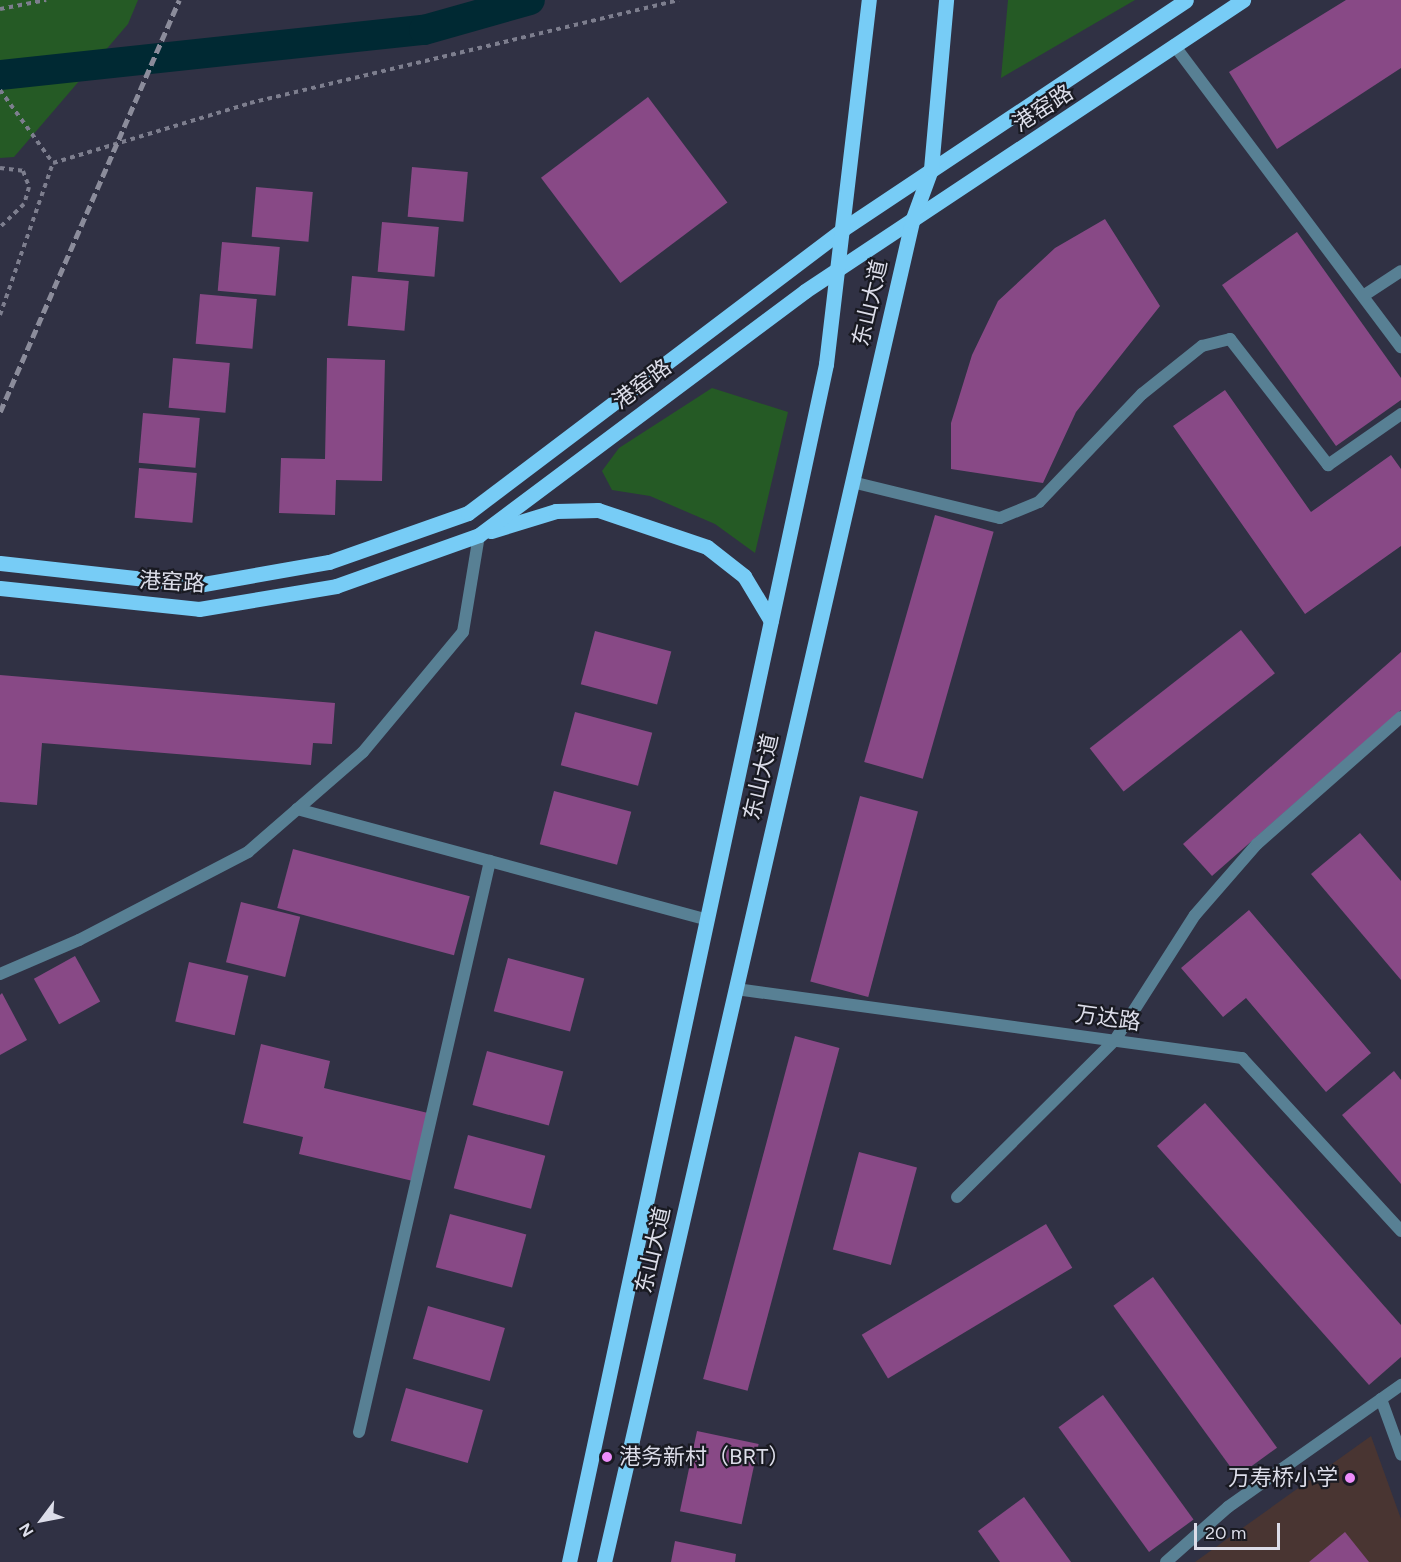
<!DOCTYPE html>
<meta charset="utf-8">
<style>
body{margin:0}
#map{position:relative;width:1401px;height:1562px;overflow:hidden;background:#303144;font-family:Figtree,"Noto Sans SC",sans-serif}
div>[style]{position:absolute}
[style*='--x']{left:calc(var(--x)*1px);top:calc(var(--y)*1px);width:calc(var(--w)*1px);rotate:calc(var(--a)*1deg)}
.education>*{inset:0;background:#493532}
.green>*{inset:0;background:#255a25}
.canal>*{height:30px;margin:-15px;padding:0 15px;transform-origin:15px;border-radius:15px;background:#002933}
.building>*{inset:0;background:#884986;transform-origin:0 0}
.path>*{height:4px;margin-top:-2px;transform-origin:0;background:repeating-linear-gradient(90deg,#7d7e8e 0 4.5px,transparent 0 9px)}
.service>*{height:12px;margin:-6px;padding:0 6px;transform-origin:6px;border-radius:6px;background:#588094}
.minor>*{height:12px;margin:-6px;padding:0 6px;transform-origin:6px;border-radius:6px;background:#588094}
.tertiary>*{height:12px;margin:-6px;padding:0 6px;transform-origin:6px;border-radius:6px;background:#588094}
.primary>*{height:15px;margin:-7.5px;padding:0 7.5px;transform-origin:7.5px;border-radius:7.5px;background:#77ccf6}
.rail>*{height:4.5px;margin-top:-2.25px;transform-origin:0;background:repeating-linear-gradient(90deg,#8b8c9b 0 9px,transparent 0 13.5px)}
.dots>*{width:16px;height:16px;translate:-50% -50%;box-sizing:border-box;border:3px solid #191a22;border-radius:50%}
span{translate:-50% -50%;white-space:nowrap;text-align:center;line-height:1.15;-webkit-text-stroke:4.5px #191a22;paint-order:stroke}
.street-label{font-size:22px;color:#dcdde9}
.poi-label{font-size:22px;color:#dcdde9}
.left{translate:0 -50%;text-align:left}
.right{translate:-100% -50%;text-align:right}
.north{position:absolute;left:12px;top:1490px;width:60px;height:60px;-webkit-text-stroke:4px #191a22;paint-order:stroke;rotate:238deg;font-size:16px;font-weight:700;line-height:24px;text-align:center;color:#dcdde9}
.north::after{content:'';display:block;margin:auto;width:21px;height:27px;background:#dcdde9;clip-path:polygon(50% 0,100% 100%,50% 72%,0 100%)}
.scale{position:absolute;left:1194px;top:1523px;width:86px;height:27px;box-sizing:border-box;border:3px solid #dcdde9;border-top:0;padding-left:8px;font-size:18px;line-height:21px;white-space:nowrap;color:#dcdde9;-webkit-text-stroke:4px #191a22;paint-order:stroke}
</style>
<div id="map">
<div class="education">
<div style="clip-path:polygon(1371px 1436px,1401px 1519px,1401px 1562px,1195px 1562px)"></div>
</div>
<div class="green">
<div style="clip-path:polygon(0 0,138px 0,128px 24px,14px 157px,0 158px)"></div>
<div style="clip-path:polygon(1008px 0,1135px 0,1001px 78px)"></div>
<div style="clip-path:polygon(712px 388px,788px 412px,755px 553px,715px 524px,650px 496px,612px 490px,602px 471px,619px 448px)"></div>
</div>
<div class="canal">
<div style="--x:0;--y:75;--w:426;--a:-6.1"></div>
<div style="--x:424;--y:30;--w:110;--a:-15.8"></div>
</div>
<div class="building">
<div style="clip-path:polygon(1346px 0,1401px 0,1401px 68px,1277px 149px,1229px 72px)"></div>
<div style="left:648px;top:97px;width:132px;height:134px;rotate:53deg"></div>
<div style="left:412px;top:167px;width:56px;height:50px;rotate:5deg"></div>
<div style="left:256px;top:187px;width:57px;height:50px;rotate:5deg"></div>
<div style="clip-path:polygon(1105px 219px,1160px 306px,1076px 412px,1043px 483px,951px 469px,951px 423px,972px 355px,998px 301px,1055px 248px)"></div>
<div style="left:382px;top:222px;width:57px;height:50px;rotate:5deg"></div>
<div style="clip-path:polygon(1297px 232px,1401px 378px,1401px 400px,1336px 446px,1222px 285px)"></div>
<div style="left:222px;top:242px;width:58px;height:49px;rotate:5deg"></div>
<div style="left:352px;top:276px;width:57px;height:50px;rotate:5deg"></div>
<div style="left:200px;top:294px;width:57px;height:50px;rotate:5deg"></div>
<div style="left:173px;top:358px;width:57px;height:50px;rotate:5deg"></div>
<div style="clip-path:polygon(327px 358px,385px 360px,382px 481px,336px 480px,335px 515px,279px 513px,281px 458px,325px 459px)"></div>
<div style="clip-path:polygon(1225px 390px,1311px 512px,1391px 455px,1401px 469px,1401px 546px,1305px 614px,1173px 426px)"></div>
<div style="left:143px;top:413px;width:57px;height:50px;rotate:5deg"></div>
<div style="left:139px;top:468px;width:58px;height:50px;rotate:5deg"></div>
<div style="left:935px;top:515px;width:61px;height:257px;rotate:16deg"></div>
<div style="left:1241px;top:630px;width:55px;height:192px;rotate:52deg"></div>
<div style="left:595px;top:631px;width:79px;height:55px;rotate:15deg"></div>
<div style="clip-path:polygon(1401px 652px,1401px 710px,1212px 876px,1183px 844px)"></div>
<div style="clip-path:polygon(0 675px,335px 703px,332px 744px,313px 743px,311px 765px,42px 743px,37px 805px,0 802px)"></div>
<div style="left:575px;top:712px;width:80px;height:55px;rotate:15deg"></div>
<div style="left:554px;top:791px;width:80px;height:55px;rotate:15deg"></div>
<div style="left:860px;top:796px;width:60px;height:192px;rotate:15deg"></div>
<div style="clip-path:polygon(1360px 833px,1401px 881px,1401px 980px,1311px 874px)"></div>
<div style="left:293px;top:849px;width:183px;height:61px;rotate:15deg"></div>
<div style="left:241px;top:902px;width:61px;height:62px;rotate:14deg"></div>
<div style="clip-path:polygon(1249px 910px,1371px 1053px,1326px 1092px,1246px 998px,1223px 1017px,1181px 968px)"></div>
<div style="left:75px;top:956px;width:52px;height:47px;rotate:61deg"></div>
<div style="left:508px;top:958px;width:79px;height:55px;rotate:15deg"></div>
<div style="left:189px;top:962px;width:61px;height:61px;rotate:13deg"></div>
<div style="clip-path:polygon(2px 993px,27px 1040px,0 1055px,0 995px)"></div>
<div style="left:795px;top:1036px;width:46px;height:355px;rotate:15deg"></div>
<div style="clip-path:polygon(261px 1044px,330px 1061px,324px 1088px,428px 1113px,413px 1181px,299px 1154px,303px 1137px,243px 1123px)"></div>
<div style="left:487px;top:1051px;width:79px;height:56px;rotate:15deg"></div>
<div style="clip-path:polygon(1394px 1071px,1401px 1080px,1401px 1184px,1342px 1115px)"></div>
<div style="clip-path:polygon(1205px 1103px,1401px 1325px,1401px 1357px,1369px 1385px,1157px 1146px)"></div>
<div style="left:468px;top:1135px;width:80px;height:55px;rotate:15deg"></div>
<div style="left:859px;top:1152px;width:60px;height:101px;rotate:15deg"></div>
<div style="left:450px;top:1214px;width:79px;height:55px;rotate:15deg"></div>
<div style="left:1046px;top:1224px;width:51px;height:215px;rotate:59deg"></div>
<div style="left:1153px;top:1277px;width:211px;height:49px;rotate:54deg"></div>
<div style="left:428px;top:1306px;width:80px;height:55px;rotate:16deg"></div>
<div style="left:406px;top:1388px;width:80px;height:55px;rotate:16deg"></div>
<div style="left:1103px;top:1395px;width:154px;height:55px;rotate:54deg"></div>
<div style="left:697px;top:1431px;width:63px;height:82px;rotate:12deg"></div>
<div style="clip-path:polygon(1024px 1497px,1071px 1562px,1000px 1562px,978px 1531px)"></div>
<div style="clip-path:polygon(1345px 1532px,1369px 1562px,1309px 1562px)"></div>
<div style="clip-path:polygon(675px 1541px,736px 1554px,735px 1562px,671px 1562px)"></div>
</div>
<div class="path">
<div style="--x:0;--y:9;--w:47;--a:-11.1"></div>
<div style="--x:0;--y:90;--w:90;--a:54"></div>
<div style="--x:53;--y:163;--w:206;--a:-16.9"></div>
<div style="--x:250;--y:103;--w:441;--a:-13.5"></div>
<div style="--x:0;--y:168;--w:23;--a:7"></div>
<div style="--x:23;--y:171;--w:17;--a:69"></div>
<div style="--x:29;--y:187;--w:18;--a:106"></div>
<div style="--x:24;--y:204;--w:33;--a:136"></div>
<div style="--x:0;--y:315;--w:161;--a:-70.8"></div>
</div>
<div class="service">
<div style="--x:1174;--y:45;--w:378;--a:53.1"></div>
<div style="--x:1363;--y:296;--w:45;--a:-33.3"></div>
<div style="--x:297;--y:809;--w:425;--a:15.1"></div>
<div style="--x:1381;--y:1399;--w:59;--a:70"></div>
<div style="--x:359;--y:1432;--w:586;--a:-77.08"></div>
</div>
<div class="minor">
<div style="--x:852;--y:482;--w:152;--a:13.7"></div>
<div style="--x:1000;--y:518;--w:42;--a:-22.3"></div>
<div style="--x:1039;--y:502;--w:149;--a:-46.4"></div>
<div style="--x:1142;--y:394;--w:77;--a:-38.7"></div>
<div style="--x:1202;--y:346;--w:29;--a:-14"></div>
<div style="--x:1230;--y:339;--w:160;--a:52.1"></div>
<div style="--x:1328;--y:465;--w:89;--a:-34.9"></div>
<div style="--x:0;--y:974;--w:86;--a:-23.3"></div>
<div style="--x:79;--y:940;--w:191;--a:-27.5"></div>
<div style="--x:248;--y:852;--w:152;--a:-41"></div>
<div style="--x:363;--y:752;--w:156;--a:-50.2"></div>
<div style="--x:463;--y:632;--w:98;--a:-80.6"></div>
<div style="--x:957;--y:1197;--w:223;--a:-44.8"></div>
<div style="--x:1115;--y:1040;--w:148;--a:-57.4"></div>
<div style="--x:1195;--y:915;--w:94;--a:-48.9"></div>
<div style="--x:1257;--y:844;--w:192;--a:-41.4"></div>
<div style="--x:1166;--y:1562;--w:83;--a:-41.6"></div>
<div style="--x:1228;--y:1507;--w:212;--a:-35.2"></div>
</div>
<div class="tertiary">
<div style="--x:736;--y:989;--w:511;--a:7.77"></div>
<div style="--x:1242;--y:1058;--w:235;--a:47.4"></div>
</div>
<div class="primary">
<div style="--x:491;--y:531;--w:68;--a:-17.1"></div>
<div style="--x:556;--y:511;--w:42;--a:-1.4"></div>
<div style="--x:598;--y:510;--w:115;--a:18.7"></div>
<div style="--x:707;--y:547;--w:47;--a:38.1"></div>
<div style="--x:744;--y:576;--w:52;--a:59"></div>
<div style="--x:0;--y:563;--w:199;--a:6.3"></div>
<div style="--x:198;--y:585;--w:133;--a:-10"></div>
<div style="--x:329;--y:562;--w:147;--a:-19.4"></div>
<div style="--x:468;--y:513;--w:470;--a:-37.1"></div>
<div style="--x:843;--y:229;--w:412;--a:-33.7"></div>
<div style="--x:0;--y:588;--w:200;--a:6"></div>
<div style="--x:199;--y:609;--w:139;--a:-9.5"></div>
<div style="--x:336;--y:586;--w:152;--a:-19.6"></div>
<div style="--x:479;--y:535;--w:407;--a:-36.8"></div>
<div style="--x:805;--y:291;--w:526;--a:-33.6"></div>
<div style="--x:569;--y:1562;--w:1225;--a:-77.89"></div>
<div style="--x:826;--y:364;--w:367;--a:-83.3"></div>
<div style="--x:604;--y:1562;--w:1376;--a:-77.06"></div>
<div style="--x:912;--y:221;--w:55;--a:-69.9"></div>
<div style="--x:931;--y:169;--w:170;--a:-84.9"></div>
</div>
<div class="rail">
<div style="--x:0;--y:412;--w:449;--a:-66.5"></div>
</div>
<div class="dots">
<div style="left:607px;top:1457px;background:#ed8cfa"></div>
<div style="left:1350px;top:1478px;background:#ed8cfa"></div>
</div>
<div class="street-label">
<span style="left:1043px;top:108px;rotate:-33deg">港窑路</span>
<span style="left:870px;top:303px;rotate:-77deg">东山大道</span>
<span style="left:642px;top:384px;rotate:-37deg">港窑路</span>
<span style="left:172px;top:582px;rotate:3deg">港窑路</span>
<span style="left:761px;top:777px;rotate:-77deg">东山大道</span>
<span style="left:1108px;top:1018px;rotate:8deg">万达路</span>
<span style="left:653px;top:1250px;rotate:-77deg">东山大道</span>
</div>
<div class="poi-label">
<span class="left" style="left:619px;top:1457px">港务新村（BRT）</span>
<span class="right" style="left:1338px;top:1478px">万寿桥小学</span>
</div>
<div class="north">N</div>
<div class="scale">20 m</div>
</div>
